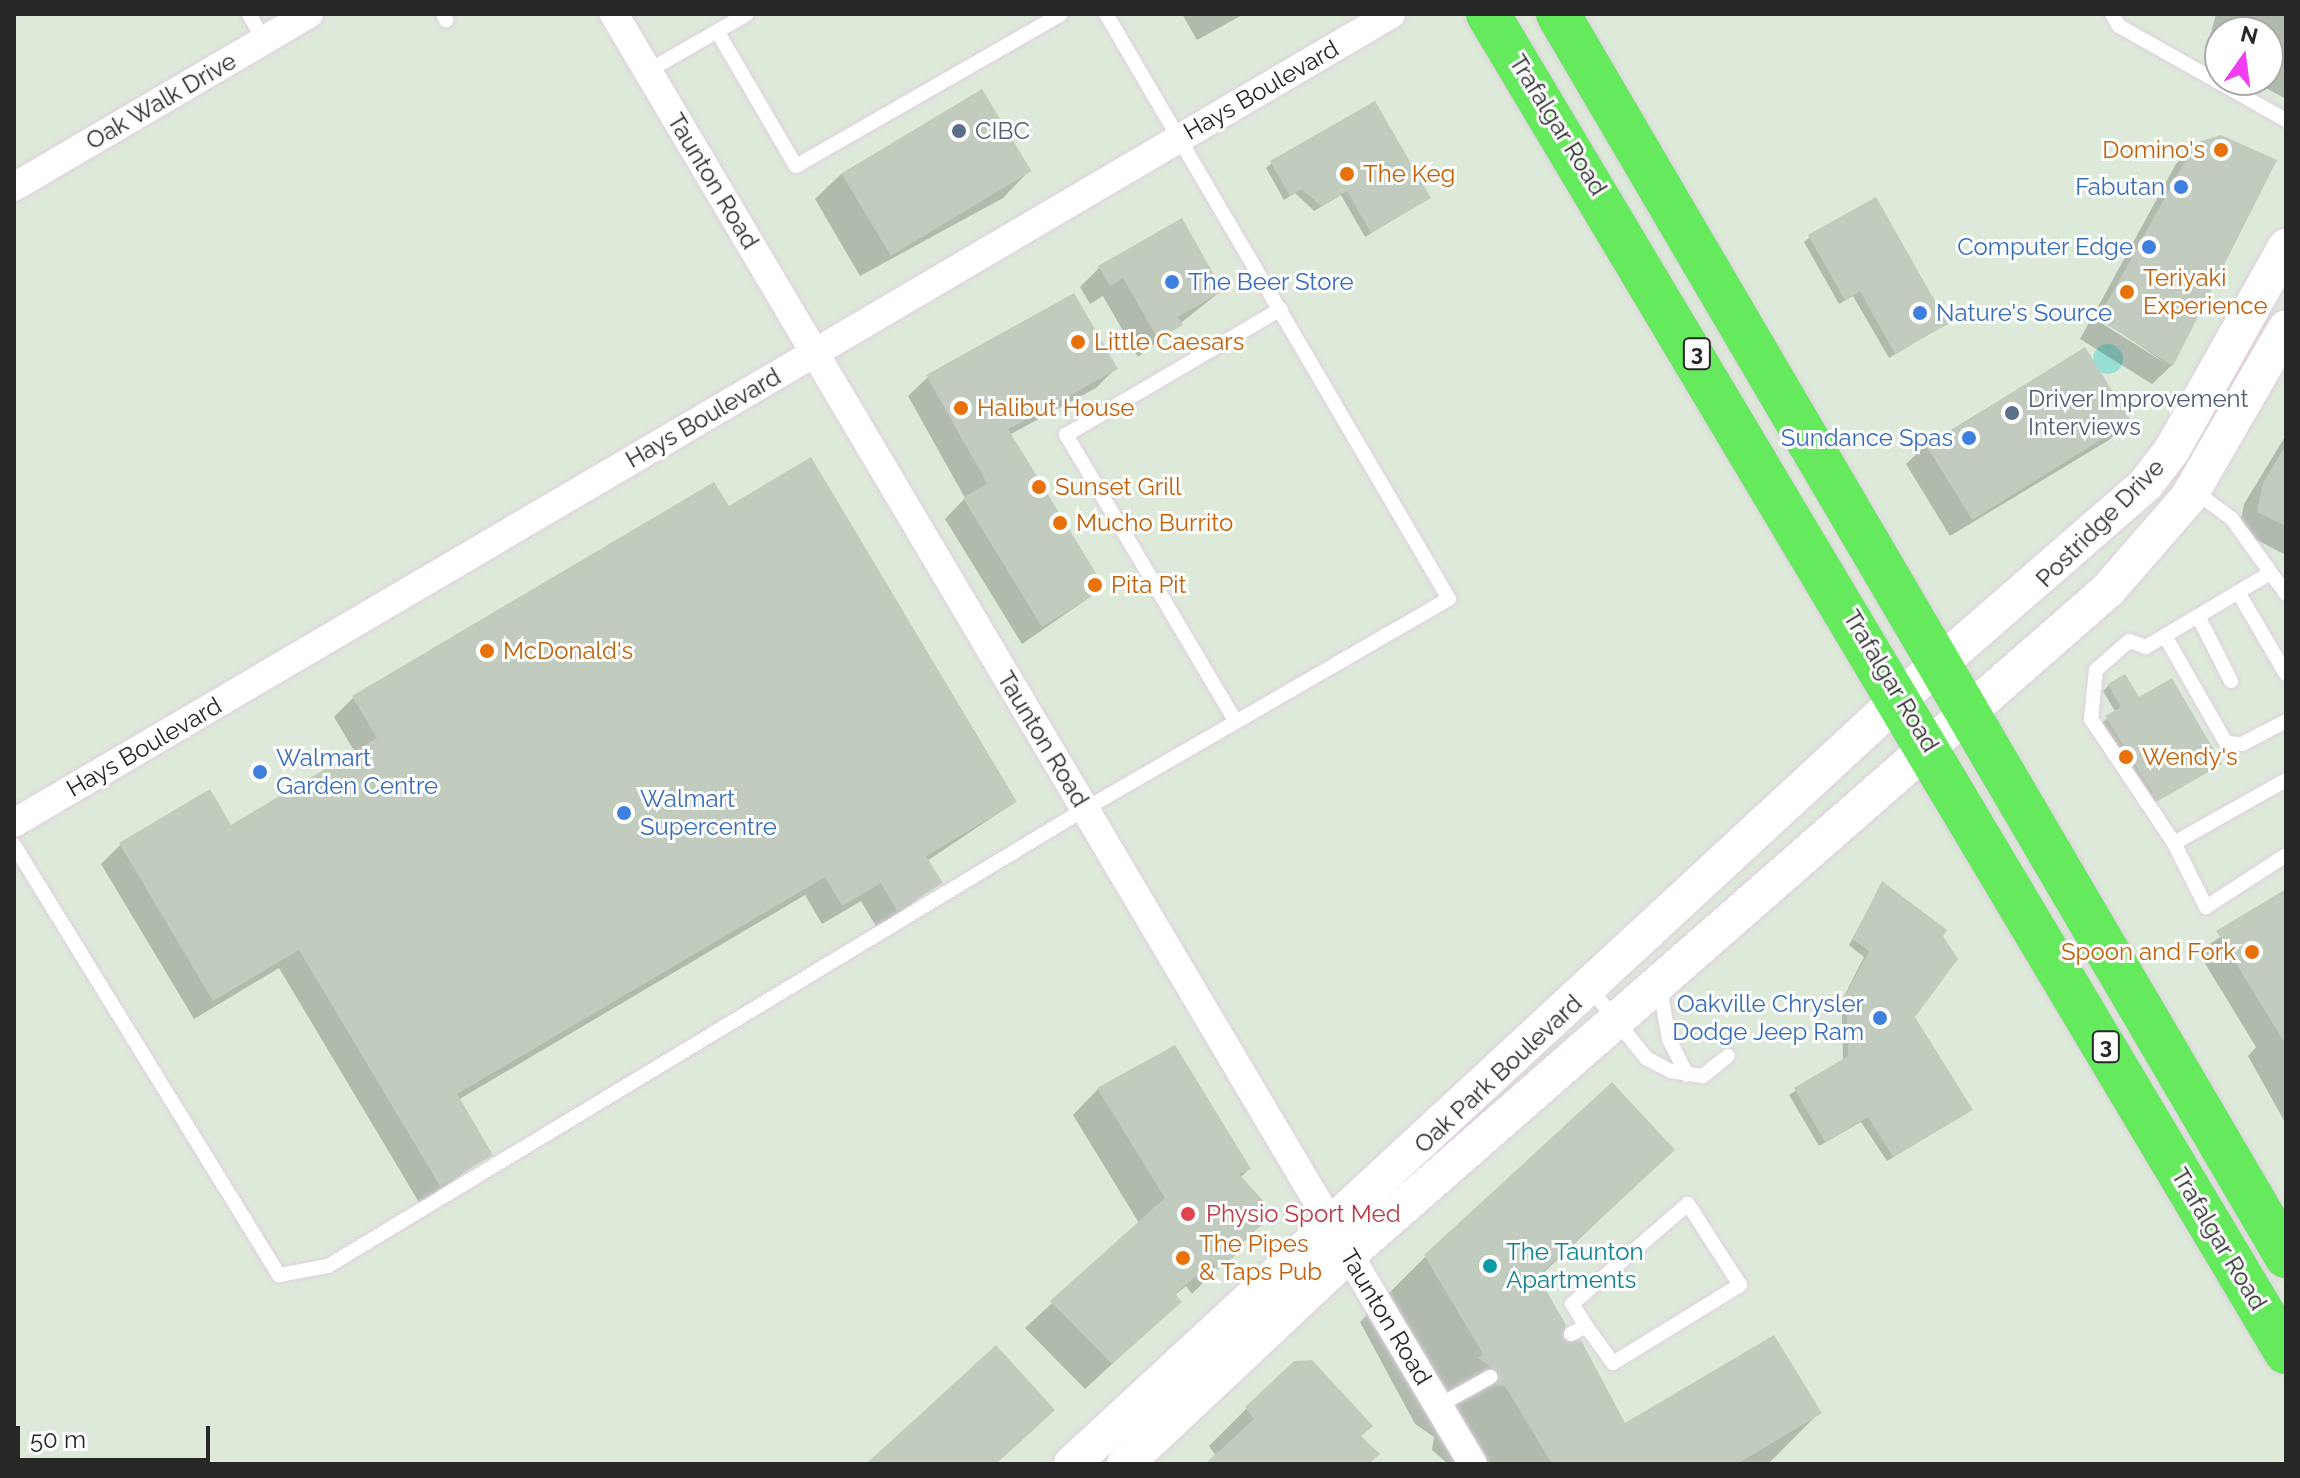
<!DOCTYPE html>
<style>
body{margin:0}
#map{position:relative;width:2300px;height:1478px;overflow:hidden;background:#ddead9;font-family:Raleway,sans-serif}
div>[style]{position:absolute}
[style*='--x']{left:calc(var(--x)*1px);top:calc(var(--y)*1px);width:calc(var(--w)*1px);rotate:calc(var(--a)*1deg)}
.green>*{inset:0;background:#97dfd3}
.round{border-radius:50%}
.shadow>*{inset:0;background:#0003}
.building>*{inset:0;background:#c1ccbf;transform-origin:0 0}
.roads{filter:drop-shadow(0 0 2px #e0cfe0) drop-shadow(0 0 2px #e0cfe0)}
.service>*{height:14px;margin:-7px;padding:0 7px;transform-origin:7px;border-radius:7px;background:#fff}
.minor>*{height:28px;margin:-14px;padding:0 14px;transform-origin:14px;border-radius:14px;background:#fff}
.tertiary>*{height:36px;margin:-18px;padding:0 18px;transform-origin:18px;border-radius:18px;background:#fff}
.primary>*{height:44px;margin:-22px;padding:0 22px;transform-origin:22px;border-radius:22px;background:#65ea5e}
.dots>*{width:22px;height:22px;translate:-50% -50%;box-sizing:border-box;border:4px solid #fff;border-radius:50%}
span{translate:-50% -50%;white-space:nowrap;text-align:center;line-height:1.15;-webkit-text-stroke:6px #fff;paint-order:stroke}
.shield-label span{padding:2px 6px;background:#fff;border:2px solid;border-radius:6px;-webkit-text-stroke-width:0}
.shield-label{font-size:22px;color:#272727;font-weight:700}
.street-label{font-size:24px;color:#272727}
.service-label{font-size:24px;color:#4e5e75}
.left{translate:0 -50%;text-align:left}
.food-label{font-size:24px;color:#c56008}
.right{translate:-100% -50%;text-align:right}
.shop-label{font-size:24px;color:#366cbe}
.health-label{font-size:24px;color:#be3a42}
.culture-label{font-size:24px;color:#0d838f}
.frame{position:absolute;inset:0;border:16px solid #272727;pointer-events:none}
.north{position:absolute;left:2204px;top:16px;width:80px;height:80px;box-sizing:border-box;background:#fff;border:2px solid #a9a9a9;border-radius:50%;rotate:14deg;font-size:22px;font-weight:700;line-height:32px;text-align:center;color:#272727}
.north::after{content:'';display:block;margin:auto;width:28px;height:36px;background:#f13ef2;clip-path:polygon(50% 0,100% 100%,50% 72%,0 100%)}
.scale{position:absolute;left:16px;top:1426px;width:194px;height:36px;box-sizing:border-box;border:4px solid #272727;border-top:0;padding-left:10px;font-size:24px;line-height:28px;white-space:nowrap;color:#272727;-webkit-text-stroke:6px #fff;paint-order:stroke}
</style>
<div id="map">
<div class="green">
<div class="round" style="left:2093px;top:344px;width:30px;height:30px"></div>
</div>
<div class="shadow">
<div style="clip-path:polygon(1182px 14px,1244px 14px,1197px 40px)"></div>
<div style="clip-path:polygon(2216px 14px,2286px 14px,2286px 99px,2251px 80px,2268px 80px,2268px 32px,2220px 32px,2220px 63px,2205px 55px)"></div>
<div style="clip-path:polygon(981px 92px,1028px 172px,1003px 198px,860px 276px,815px 199px,841px 174px)"></div>
<div style="clip-path:polygon(2196px 144px,2172px 365px,2152px 384px,2080px 339px,2092px 317px,2168px 365px,2094px 314px,2176px 164px)"></div>
<div style="clip-path:polygon(1272px 163px,1429px 198px,1365px 237px,1341px 195px,1314px 211px,1295px 193px,1284px 200px,1266px 168px)"></div>
<div style="clip-path:polygon(1810px 237px,1946px 324px,1889px 358px,1853px 296px,1839px 304px,1804px 242px)"></div>
<div style="clip-path:polygon(1099px 268px,1221px 291px,1138px 357px,1103px 296px,1090px 304px,1080px 287px)"></div>
<div style="clip-path:polygon(2085px 349px,2128px 421px,2109px 440px,1950px 536px,1906px 464px,1926px 445px)"></div>
<div style="clip-path:polygon(1116px 368px,1096px 388px,1009px 435px,1103px 588px,1022px 644px,945px 519px,965px 498px,908px 396px,928px 377px)"></div>
<div style="clip-path:polygon(2286px 435px,2286px 555px,2239px 531px,2244px 504px)"></div>
<div style="clip-path:polygon(713px 484px,728px 509px,1015px 802px,927px 861px,940px 883px,877px 928px,861px 901px,822px 924px,805px 895px,458px 1100px,490px 1154px,420px 1204px,279px 968px,194px 1019px,101px 864px,120px 845px,231px 828px,356px 754px,334px 717px,353px 698px)"></div>
<div style="clip-path:polygon(2109px 685px,2138px 700px,2219px 763px,2151px 805px,2101px 724px,2115px 711px,2103px 691px)"></div>
<div style="clip-path:polygon(1882px 884px,1913px 1017px,1971px 1110px,1887px 1161px,1861px 1122px,1819px 1146px,1789px 1095px,1843px 1062px,1842px 1014px,1836px 1012px,1864px 957px,1849px 945px)"></div>
<div style="clip-path:polygon(2286px 892px,2286px 1124px,2248px 1056px,2256px 1047px,2198px 952px)"></div>
<div style="clip-path:polygon(1098px 1089px,1249px 1169px,1240px 1178px,1263px 1222px,1192px 1294px,1186px 1286px,1174px 1296px,1179px 1302px,1085px 1389px,1025px 1328px,1139px 1223px,1073px 1115px)"></div>
<div style="clip-path:polygon(1673px 1150px,1537px 1279px,1560px 1341px,1625px 1426px,1819px 1413px,1768px 1464px,1448px 1464px,1432px 1450px,1434px 1437px,1415px 1424px,1360px 1322px,1425px 1257px)"></div>
<div style="clip-path:polygon(1247px 1408px,1359px 1437px,1368px 1464px,1208px 1464px,1216px 1456px,1209px 1446px)"></div>
</div>
<div class="building">
<div style="left:982px;top:89px;width:96px;height:164px;rotate:59deg"></div>
<div style="clip-path:polygon(1375px 101px,1431px 198px,1371px 233px,1347px 191px,1321px 206px,1302px 189px,1290px 196px,1270px 161px)"></div>
<div style="clip-path:polygon(2221px 135px,2277px 160px,2173px 366px,2098px 319px,2195px 143px)"></div>
<div style="clip-path:polygon(1876px 197px,1948px 324px,1895px 354px,1860px 291px,1845px 300px,1808px 235px)"></div>
<div style="clip-path:polygon(1182px 218px,1223px 291px,1178px 317px,1183px 325px,1158px 339px,1123px 278px,1110px 286px,1098px 266px)"></div>
<div style="clip-path:polygon(1074px 293px,1118px 369px,1008px 429px,1105px 588px,1042px 627px,963px 498px,987px 483px,926px 375px)"></div>
<div style="left:2085px;top:347px;width:87px;height:187px;rotate:58deg"></div>
<div style="clip-path:polygon(2286px 445px,2286px 526px,2257px 512px,2263px 483px)"></div>
<div style="clip-path:polygon(811px 457px,1017px 802px,926px 856px,943px 883px,897px 911px,881px 883px,842px 906px,825px 877px,457px 1094px,493px 1155px,440px 1186px,299px 950px,213px 1001px,119px 843px,210px 789px,231px 825px,377px 738px,352px 696px,714px 482px,729px 506px)"></div>
<div style="clip-path:polygon(2125px 674px,2139px 697px,2172px 678px,2222px 764px,2158px 801px,2105px 716px,2121px 707px,2108px 684px)"></div>
<div style="clip-path:polygon(1882px 881px,1947px 930px,1943px 936px,1958px 959px,1915px 1017px,1973px 1110px,1893px 1157px,1868px 1117px,1825px 1142px,1794px 1088px,1848px 1056px,1847px 1008px,1840px 1006px,1869px 951px,1853px 939px)"></div>
<div style="clip-path:polygon(2286px 889px,2286px 1045px,2216px 931px)"></div>
<div style="clip-path:polygon(1175px 1045px,1251px 1169px,1239px 1174px,1266px 1204px,1265px 1223px,1231px 1249px,1237px 1254px,1218px 1270px,1212px 1262px,1175px 1294px,1182px 1302px,1112px 1364px,1050px 1301px,1165px 1198px,1097px 1088px)"></div>
<div style="clip-path:polygon(1612px 1082px,1675px 1150px,1538px 1276px,1566px 1325px,1563px 1339px,1581px 1340px,1625px 1423px,1774px 1335px,1822px 1413px,1737px 1464px,1552px 1464px,1505px 1386px,1496px 1385px,1498px 1372px,1478px 1358px,1483px 1354px,1424px 1255px)"></div>
<div style="clip-path:polygon(996px 1345px,1055px 1410px,996px 1464px,866px 1464px)"></div>
<div style="clip-path:polygon(1312px 1360px,1373px 1426px,1361px 1436px,1380px 1454px,1369px 1464px,1205px 1464px,1254px 1419px,1245px 1407px,1294px 1361px)"></div>
</div>
<div class="roads">
<div class="service">
<div style="--x:249;--y:14;--w:31;--a:61"></div>
<div style="--x:443;--y:14;--w:7;--a:63"></div>
<div style="--x:2112;--y:14;--w:14;--a:60"></div>
<div style="--x:2119;--y:26;--w:192;--a:29.4"></div>
<div style="--x:717;--y:31;--w:156;--a:59.7"></div>
<div style="--x:796;--y:166;--w:305;--a:-29.8"></div>
<div style="--x:648;--y:71;--w:114;--a:-29.9"></div>
<div style="--x:2193;--y:490;--w:49;--a:36.6"></div>
<div style="--x:2232;--y:519;--w:92;--a:54.2"></div>
<div style="--x:2238;--y:592;--w:95;--a:59.7"></div>
<div style="--x:2198;--y:616;--w:73;--a:63.1"></div>
<div style="--x:2165;--y:636;--w:123;--a:60.3"></div>
<div style="--x:2226;--y:743;--w:16;--a:4"></div>
<div style="--x:2242;--y:744;--w:50;--a:-27.6"></div>
<div style="--x:1236;--y:722;--w:334;--a:-120.6"></div>
<div style="--x:1066;--y:435;--w:249;--a:-30.4"></div>
<div style="--x:2286;--y:780;--w:129;--a:150.6"></div>
<div style="--x:2174;--y:843;--w:72;--a:63.4"></div>
<div style="--x:2206;--y:907;--w:95;--a:-33"></div>
<div style="--x:2174;--y:843;--w:149;--a:-123.8"></div>
<div style="--x:2091;--y:719;--w:49;--a:-84.2"></div>
<div style="--x:2096;--y:670;--w:44;--a:-41.3"></div>
<div style="--x:2129;--y:641;--w:18;--a:19"></div>
<div style="--x:2146;--y:647;--w:144;--a:-30.8"></div>
<div style="--x:14;--y:845;--w:505;--a:58.36"></div>
<div style="--x:279;--y:1275;--w:50;--a:-10.4"></div>
<div style="--x:328;--y:1266;--w:884;--a:-31.12"></div>
<div style="--x:1085;--y:809;--w:420;--a:-30"></div>
<div style="--x:1449;--y:599;--w:678;--a:-120.38"></div>
<div style="--x:1590;--y:988;--w:90;--a:51.3"></div>
<div style="--x:1646;--y:1058;--w:27;--a:28"></div>
<div style="--x:1670;--y:1071;--w:33;--a:9"></div>
<div style="--x:1703;--y:1076;--w:32;--a:-39"></div>
<div style="--x:1660;--y:989;--w:51;--a:79.8"></div>
<div style="--x:1669;--y:1039;--w:40;--a:63.4"></div>
<div style="--x:1571;--y:1334;--w:17;--a:-28"></div>
<div style="--x:1586;--y:1326;--w:26;--a:-122"></div>
<div style="--x:1572;--y:1304;--w:153;--a:-40.8"></div>
<div style="--x:1688;--y:1204;--w:96;--a:57.3"></div>
<div style="--x:1740;--y:1285;--w:149;--a:148.4"></div>
<div style="--x:1613;--y:1363;--w:46;--a:-126.1"></div>
<div style="--x:1438;--y:1406;--w:60;--a:-29.1"></div>
</div>
<div class="minor">
<div style="--x:614;--y:14;--w:1685;--a:59.36"></div>
<div style="--x:14;--y:187;--w:342;--a:-30.4"></div>
<div style="--x:14;--y:823;--w:1597;--a:-30.43"></div>
</div>
<div class="tertiary">
<div style="--x:1072;--y:1464;--w:1128;--a:-42.77"></div>
<div style="--x:1900;--y:698;--w:325;--a:-41"></div>
<div style="--x:2145;--y:485;--w:44;--a:-52.4"></div>
<div style="--x:2172;--y:450;--w:233;--a:-60.7"></div>
<div style="--x:1125;--y:1464;--w:307;--a:-43.2"></div>
<div style="--x:1349;--y:1254;--w:1008;--a:-41.18"></div>
<div style="--x:2108;--y:590;--w:122;--a:-49"></div>
<div style="--x:2188;--y:498;--w:196;--a:-60"></div>
</div>
<div class="primary">
<div style="--x:1488;--y:14;--w:1558;--a:59.19"></div>
<div style="--x:1558;--y:14;--w:1440;--a:59.62"></div>
</div>
</div>
<div class="dots">
<div style="left:959px;top:131px;background:#5c6f8a"></div>
<div style="left:2221px;top:150px;background:#e8710a"></div>
<div style="left:1347px;top:174px;background:#e8710a"></div>
<div style="left:2181px;top:187px;background:#3f7fe0"></div>
<div style="left:2149px;top:247px;background:#3f7fe0"></div>
<div style="left:1172px;top:282px;background:#3f7fe0"></div>
<div style="left:2127px;top:292px;background:#e8710a"></div>
<div style="left:1920px;top:313px;background:#3f7fe0"></div>
<div style="left:1078px;top:342px;background:#e8710a"></div>
<div style="left:961px;top:408px;background:#e8710a"></div>
<div style="left:2012px;top:413px;background:#5c6f8a"></div>
<div style="left:1969px;top:438px;background:#3f7fe0"></div>
<div style="left:1039px;top:487px;background:#e8710a"></div>
<div style="left:1060px;top:523px;background:#e8710a"></div>
<div style="left:1095px;top:585px;background:#e8710a"></div>
<div style="left:487px;top:651px;background:#e8710a"></div>
<div style="left:2126px;top:757px;background:#e8710a"></div>
<div style="left:260px;top:772px;background:#3f7fe0"></div>
<div style="left:624px;top:813px;background:#3f7fe0"></div>
<div style="left:2252px;top:952px;background:#e8710a"></div>
<div style="left:1880px;top:1018px;background:#3f7fe0"></div>
<div style="left:1188px;top:1214px;background:#e0444e"></div>
<div style="left:1183px;top:1258px;background:#e8710a"></div>
<div style="left:1490px;top:1266px;background:#0f9aa8"></div>
</div>
<div class="shield-label">
<span style="left:1697px;top:354px">3</span>
<span style="left:2106px;top:1047px">3</span>
</div>
<div class="street-label">
<span style="left:1261px;top:90px;rotate:-30deg">Hays Boulevard</span>
<span style="left:161px;top:101px;rotate:-30deg">Oak Walk Drive</span>
<span style="left:1558px;top:125px;rotate:58deg">Trafalgar Road</span>
<span style="left:713px;top:181px;rotate:59deg">Taunton Road</span>
<span style="left:703px;top:418px;rotate:-30deg">Hays Boulevard</span>
<span style="left:2100px;top:523px;rotate:-45deg">Postridge Drive</span>
<span style="left:1891px;top:681px;rotate:59deg">Trafalgar Road</span>
<span style="left:1043px;top:739px;rotate:59deg">Taunton Road</span>
<span style="left:144px;top:747px;rotate:-30deg">Hays Boulevard</span>
<span style="left:1498px;top:1074px;rotate:-43deg">Oak Park Boulevard</span>
<span style="left:2219px;top:1239px;rotate:59deg">Trafalgar Road</span>
<span style="left:1386px;top:1317px;rotate:59deg">Taunton Road</span>
</div>
<div class="service-label">
<span class="left" style="left:975px;top:131px">CIBC</span>
<span class="left" style="left:2028px;top:413px">Driver Improvement<br>Interviews</span>
</div>
<div class="food-label">
<span class="right" style="left:2205px;top:150px">Domino's</span>
<span class="left" style="left:1363px;top:174px">The Keg</span>
<span class="left" style="left:2143px;top:292px">Teriyaki<br>Experience</span>
<span class="left" style="left:1094px;top:342px">Little Caesars</span>
<span class="left" style="left:977px;top:408px">Halibut House</span>
<span class="left" style="left:1055px;top:487px">Sunset Grill</span>
<span class="left" style="left:1076px;top:523px">Mucho Burrito</span>
<span class="left" style="left:1111px;top:585px">Pita Pit</span>
<span class="left" style="left:503px;top:651px">McDonald's</span>
<span class="left" style="left:2142px;top:757px">Wendy's</span>
<span class="right" style="left:2236px;top:952px">Spoon and Fork</span>
<span class="left" style="left:1199px;top:1258px">The Pipes<br>&amp; Taps Pub</span>
</div>
<div class="shop-label">
<span class="right" style="left:2165px;top:187px">Fabutan</span>
<span class="right" style="left:2133px;top:247px">Computer Edge</span>
<span class="left" style="left:1188px;top:282px">The Beer Store</span>
<span class="left" style="left:1936px;top:313px">Nature's Source</span>
<span class="right" style="left:1953px;top:438px">Sundance Spas</span>
<span class="left" style="left:276px;top:772px">Walmart<br>Garden Centre</span>
<span class="left" style="left:640px;top:813px">Walmart<br>Supercentre</span>
<span class="right" style="left:1864px;top:1018px">Oakville Chrysler<br>Dodge Jeep Ram</span>
</div>
<div class="health-label">
<span class="left" style="left:1206px;top:1214px">Physio Sport Med</span>
</div>
<div class="culture-label">
<span class="left" style="left:1506px;top:1266px">The Taunton<br>Apartments</span>
</div>
<div class="frame"></div>
<div class="north">N</div>
<div class="scale">50 m</div>
</div>
